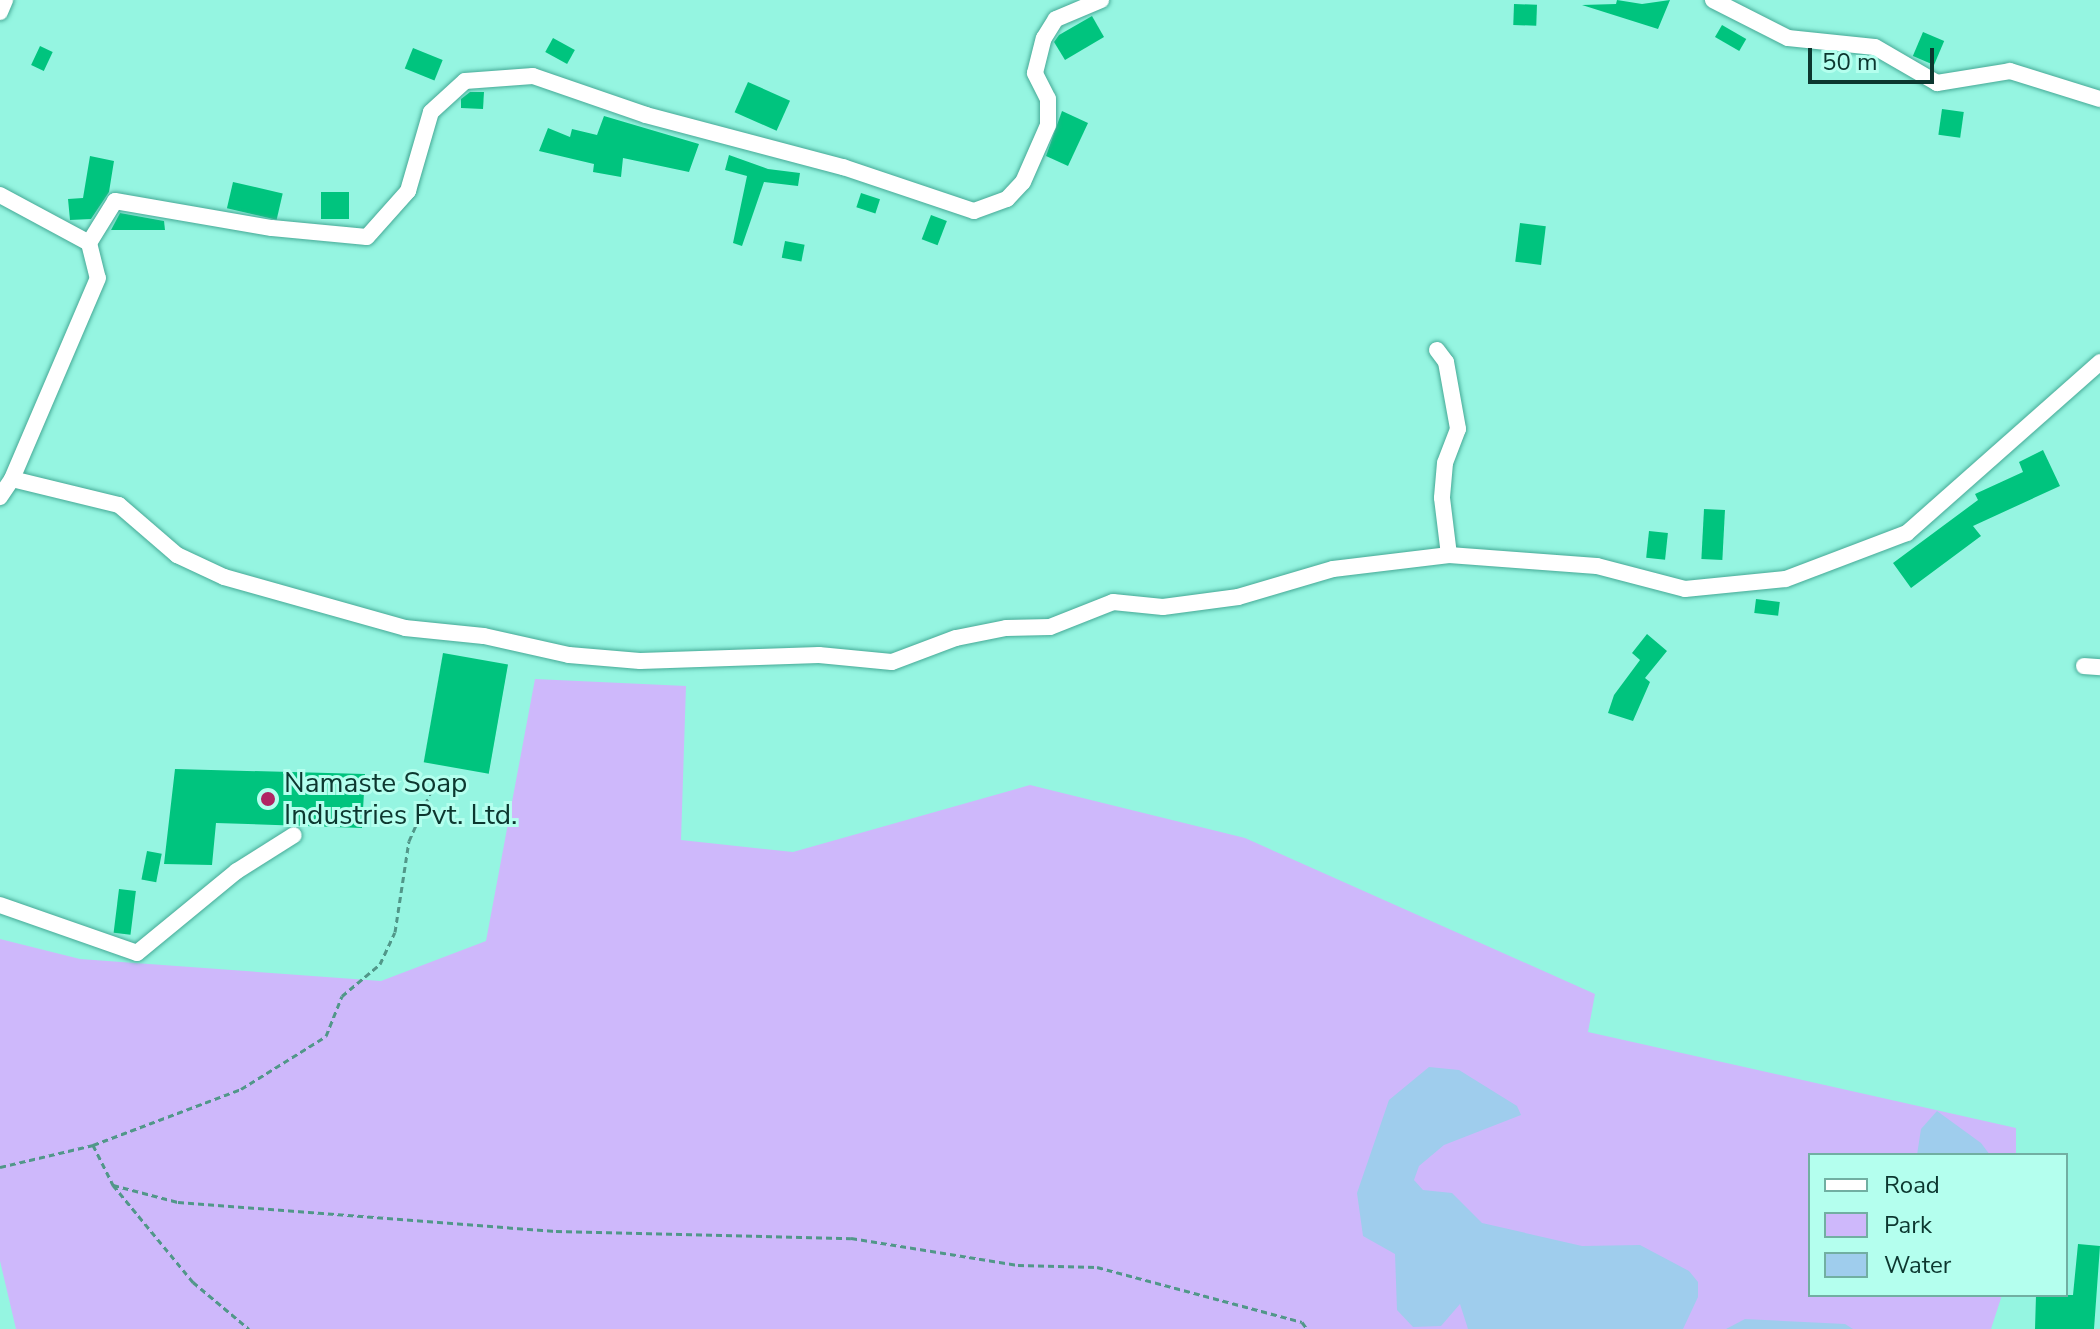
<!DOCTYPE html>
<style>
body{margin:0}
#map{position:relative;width:2100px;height:1329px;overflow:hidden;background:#95f5e1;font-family:"Nunito Sans",sans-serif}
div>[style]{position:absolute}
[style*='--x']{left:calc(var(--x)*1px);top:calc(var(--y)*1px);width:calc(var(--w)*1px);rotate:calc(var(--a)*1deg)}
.green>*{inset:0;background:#ceb8fb}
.water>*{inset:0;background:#9fcded}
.building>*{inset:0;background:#00c47e;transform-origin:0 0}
.path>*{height:3px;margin-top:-1.5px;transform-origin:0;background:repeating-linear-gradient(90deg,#519789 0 6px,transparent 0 10px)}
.roads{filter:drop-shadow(0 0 2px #46a996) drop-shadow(0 0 2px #46a996)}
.minor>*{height:16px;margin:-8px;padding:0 8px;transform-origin:8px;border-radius:8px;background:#fff}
.dots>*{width:22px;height:22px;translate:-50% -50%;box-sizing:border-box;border:4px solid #b4ffee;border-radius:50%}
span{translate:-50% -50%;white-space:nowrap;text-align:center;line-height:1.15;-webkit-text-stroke:6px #b4ffee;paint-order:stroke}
.poi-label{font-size:28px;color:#0c372f}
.left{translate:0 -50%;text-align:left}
.legend{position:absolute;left:1808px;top:1153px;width:260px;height:144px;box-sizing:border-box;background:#b4ffee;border:2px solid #71afa2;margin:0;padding:10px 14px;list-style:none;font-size:24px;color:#0c372f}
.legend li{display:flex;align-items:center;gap:16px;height:40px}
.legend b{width:40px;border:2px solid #71afa2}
.scale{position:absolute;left:1808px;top:48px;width:126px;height:36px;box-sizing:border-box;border:4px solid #0c372f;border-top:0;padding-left:10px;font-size:24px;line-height:28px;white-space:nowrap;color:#0c372f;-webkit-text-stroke:6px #b4ffee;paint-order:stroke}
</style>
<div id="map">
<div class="green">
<div style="clip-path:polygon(535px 679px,686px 686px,681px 840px,793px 852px,1030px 785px,1245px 838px,1595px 994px,1588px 1032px,2016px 1128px,2016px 1155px,1810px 1155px,1810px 1295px,2002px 1295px,1991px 1329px,16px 1329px,0 1261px,0 939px,80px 959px,381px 981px,486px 941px)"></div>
</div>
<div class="water">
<div style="clip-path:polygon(1429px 1067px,1459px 1070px,1517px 1106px,1521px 1115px,1444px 1145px,1419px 1166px,1414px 1180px,1423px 1190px,1452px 1193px,1482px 1223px,1582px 1246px,1640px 1245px,1689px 1271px,1698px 1282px,1698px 1297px,1683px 1329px,1468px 1329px,1460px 1304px,1441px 1326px,1413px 1327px,1397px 1310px,1395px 1254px,1363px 1236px,1357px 1193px,1389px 1100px)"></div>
<div style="clip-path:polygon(1937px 1111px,1981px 1143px,1990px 1155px,1917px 1155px,1921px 1129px)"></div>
<div style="clip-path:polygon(1745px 1319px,1845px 1324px,1853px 1329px,1726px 1329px)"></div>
</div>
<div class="building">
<div style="clip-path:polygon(1617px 0,1642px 4px,1670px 0,1658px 29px,1582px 5px,1616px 4px)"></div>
<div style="left:1514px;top:4px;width:23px;height:21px;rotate:2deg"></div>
<div style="clip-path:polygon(1092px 16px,1104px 37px,1065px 60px,1054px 42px,1059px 35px)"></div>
<div style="left:1722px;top:25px;width:28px;height:14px;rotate:30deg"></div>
<div style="left:1923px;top:32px;width:23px;height:26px;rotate:23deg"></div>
<div style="left:553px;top:38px;width:25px;height:16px;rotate:29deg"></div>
<div style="left:40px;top:46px;width:14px;height:21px;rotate:25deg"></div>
<div style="left:413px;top:48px;width:32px;height:22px;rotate:22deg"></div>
<div style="left:748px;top:82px;width:46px;height:33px;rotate:24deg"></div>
<div style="clip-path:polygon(470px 92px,484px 92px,483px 109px,461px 108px,461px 99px)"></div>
<div style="left:1942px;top:109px;width:22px;height:26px;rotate:8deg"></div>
<div style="clip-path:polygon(1062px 111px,1088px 123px,1068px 166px,1046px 156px)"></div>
<div style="clip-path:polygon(604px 116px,699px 144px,689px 172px,623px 158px,621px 177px,593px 172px,594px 164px,539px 151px,548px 128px,570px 137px,572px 129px,597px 135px)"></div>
<div style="clip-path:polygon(729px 155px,768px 169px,800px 173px,798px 186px,764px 182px,742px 246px,733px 243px,747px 176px,725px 170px)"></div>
<div style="clip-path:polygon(90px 156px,114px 161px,109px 192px,91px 219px,70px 220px,68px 199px,83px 198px)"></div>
<div style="left:233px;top:182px;width:51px;height:27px;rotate:13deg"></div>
<div style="left:321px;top:192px;width:28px;height:27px"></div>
<div style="left:861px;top:193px;width:20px;height:15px;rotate:18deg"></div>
<div style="clip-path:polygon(120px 213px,164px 221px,165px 230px,111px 230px)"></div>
<div style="left:931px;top:215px;width:17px;height:26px;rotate:21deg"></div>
<div style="left:1520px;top:223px;width:26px;height:39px;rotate:7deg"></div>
<div style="left:785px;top:241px;width:20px;height:17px;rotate:11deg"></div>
<div style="clip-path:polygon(2043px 450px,2060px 486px,1973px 526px,1981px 536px,1911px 588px,1893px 563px,1978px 500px,1975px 494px,2023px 472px,2019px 462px)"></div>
<div style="left:1704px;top:509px;width:21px;height:50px;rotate:3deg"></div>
<div style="left:1649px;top:531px;width:19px;height:27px;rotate:6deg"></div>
<div style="left:1756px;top:599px;width:24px;height:14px;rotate:7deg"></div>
<div style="clip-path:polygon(1647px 634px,1667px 651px,1645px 678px,1650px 682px,1633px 721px,1608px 713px,1614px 695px,1640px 660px,1632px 653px)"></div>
<div style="left:443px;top:653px;width:66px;height:111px;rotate:10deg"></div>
<div style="clip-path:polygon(175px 769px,365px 774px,362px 828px,216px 823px,212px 865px,164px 864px)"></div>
<div style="left:147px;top:851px;width:15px;height:29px;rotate:11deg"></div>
<div style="left:119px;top:889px;width:17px;height:44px;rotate:7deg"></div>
<div style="clip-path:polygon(2078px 1244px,2100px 1246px,2094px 1329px,2035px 1329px,2036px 1295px,2073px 1295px)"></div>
</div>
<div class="path">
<div style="--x:93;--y:1145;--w:45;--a:63.4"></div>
<div style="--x:113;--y:1185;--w:67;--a:14.7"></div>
<div style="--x:178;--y:1202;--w:379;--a:4.4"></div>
<div style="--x:556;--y:1231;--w:295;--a:1.4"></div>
<div style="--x:851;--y:1238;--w:169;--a:9.2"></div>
<div style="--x:1018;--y:1265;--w:79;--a:1.5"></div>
<div style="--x:1097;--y:1267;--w:212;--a:15"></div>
<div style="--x:1302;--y:1322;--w:9;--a:54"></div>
<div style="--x:0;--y:1167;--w:96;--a:-13.3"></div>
<div style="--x:93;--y:1145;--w:158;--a:-20.7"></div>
<div style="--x:241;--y:1089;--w:100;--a:-31.9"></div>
<div style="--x:326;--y:1036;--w:43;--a:-68.2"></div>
<div style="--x:342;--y:996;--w:50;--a:-40.1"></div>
<div style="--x:380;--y:964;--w:35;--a:-65"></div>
<div style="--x:395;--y:932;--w:92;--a:-81.3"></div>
<div style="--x:409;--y:841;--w:57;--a:-66.1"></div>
<div style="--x:113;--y:1185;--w:126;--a:50.5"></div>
<div style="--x:193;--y:1282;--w:73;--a:40"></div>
</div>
<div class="roads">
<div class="minor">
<div style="--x:1713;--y:0;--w:84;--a:26.9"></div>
<div style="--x:1788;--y:38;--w:87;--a:5.9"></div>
<div style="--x:1875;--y:47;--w:72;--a:30.1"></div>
<div style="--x:1937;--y:83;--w:74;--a:-9.3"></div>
<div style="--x:2010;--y:71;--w:94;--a:17.3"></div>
<div style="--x:0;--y:12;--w:13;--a:-67"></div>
<div style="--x:0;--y:195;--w:101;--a:28.3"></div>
<div style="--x:89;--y:243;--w:36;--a:76"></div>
<div style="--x:98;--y:278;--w:219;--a:113.2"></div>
<div style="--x:12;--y:479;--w:22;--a:124"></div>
<div style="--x:89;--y:243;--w:49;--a:-58.2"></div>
<div style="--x:115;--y:201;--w:159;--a:9.8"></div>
<div style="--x:272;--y:228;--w:95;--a:5.4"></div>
<div style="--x:367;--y:237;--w:62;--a:-48.3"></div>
<div style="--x:408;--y:191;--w:82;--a:-73.8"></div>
<div style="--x:431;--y:112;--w:46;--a:-42.4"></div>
<div style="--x:465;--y:81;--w:68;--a:-4.2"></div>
<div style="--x:533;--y:76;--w:120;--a:19"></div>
<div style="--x:646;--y:115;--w:204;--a:14.8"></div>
<div style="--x:843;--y:167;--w:138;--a:18.6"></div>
<div style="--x:974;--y:211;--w:35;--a:-20"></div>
<div style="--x:1007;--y:199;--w:23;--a:-47"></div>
<div style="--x:1023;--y:182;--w:62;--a:-66.3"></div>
<div style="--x:1048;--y:125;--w:26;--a:-90"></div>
<div style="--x:1048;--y:99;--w:29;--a:-117"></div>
<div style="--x:1035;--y:73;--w:36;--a:-76"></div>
<div style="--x:1044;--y:38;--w:22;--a:-58"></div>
<div style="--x:1056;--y:19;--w:49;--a:-22.9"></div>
<div style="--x:1437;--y:350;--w:15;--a:53"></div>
<div style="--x:1446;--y:362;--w:68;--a:79.8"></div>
<div style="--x:1458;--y:429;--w:36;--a:111"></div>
<div style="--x:1445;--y:463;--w:35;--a:95"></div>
<div style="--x:1442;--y:498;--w:57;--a:83"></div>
<div style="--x:12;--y:479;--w:110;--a:13.7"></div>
<div style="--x:119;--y:505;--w:77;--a:40.8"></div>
<div style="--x:177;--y:555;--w:52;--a:25.1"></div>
<div style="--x:224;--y:577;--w:188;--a:15.7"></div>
<div style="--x:405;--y:628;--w:79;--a:5.8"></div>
<div style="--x:484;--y:636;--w:87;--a:12.6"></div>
<div style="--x:569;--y:655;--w:71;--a:4.8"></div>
<div style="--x:640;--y:661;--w:179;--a:-1.9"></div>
<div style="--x:819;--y:655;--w:73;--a:5.5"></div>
<div style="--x:892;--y:662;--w:68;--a:-20.6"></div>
<div style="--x:956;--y:638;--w:51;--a:-11.3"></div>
<div style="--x:1006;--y:628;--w:44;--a:-1.3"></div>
<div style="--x:1050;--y:627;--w:68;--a:-21.6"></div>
<div style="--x:1113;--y:602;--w:50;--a:5.7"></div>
<div style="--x:1163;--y:607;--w:76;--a:-7.6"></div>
<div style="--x:1238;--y:597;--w:99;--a:-16.4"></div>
<div style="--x:1333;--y:569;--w:117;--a:-6.9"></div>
<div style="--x:1449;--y:555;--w:148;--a:4.3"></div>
<div style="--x:1597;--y:566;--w:91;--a:14.6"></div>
<div style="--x:1685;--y:589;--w:101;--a:-5.7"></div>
<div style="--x:1786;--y:579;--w:129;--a:-20.8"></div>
<div style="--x:1907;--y:533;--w:258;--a:-41.5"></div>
<div style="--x:2084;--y:666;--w:16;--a:4"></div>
<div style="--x:0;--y:905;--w:145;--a:19.3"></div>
<div style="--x:137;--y:953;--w:129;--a:-39.4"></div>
<div style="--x:237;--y:871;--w:67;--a:-32.3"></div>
</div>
</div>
<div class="dots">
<div style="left:268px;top:799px;background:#b02563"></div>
</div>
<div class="poi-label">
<span class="left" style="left:284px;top:799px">Namaste Soap<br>Industries Pvt. Ltd.</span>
</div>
<ul class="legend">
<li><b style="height:10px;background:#fff"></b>Road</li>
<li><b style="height:22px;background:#ceb8fb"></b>Park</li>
<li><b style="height:22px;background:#9fcded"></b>Water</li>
</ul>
<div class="scale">50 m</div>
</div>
